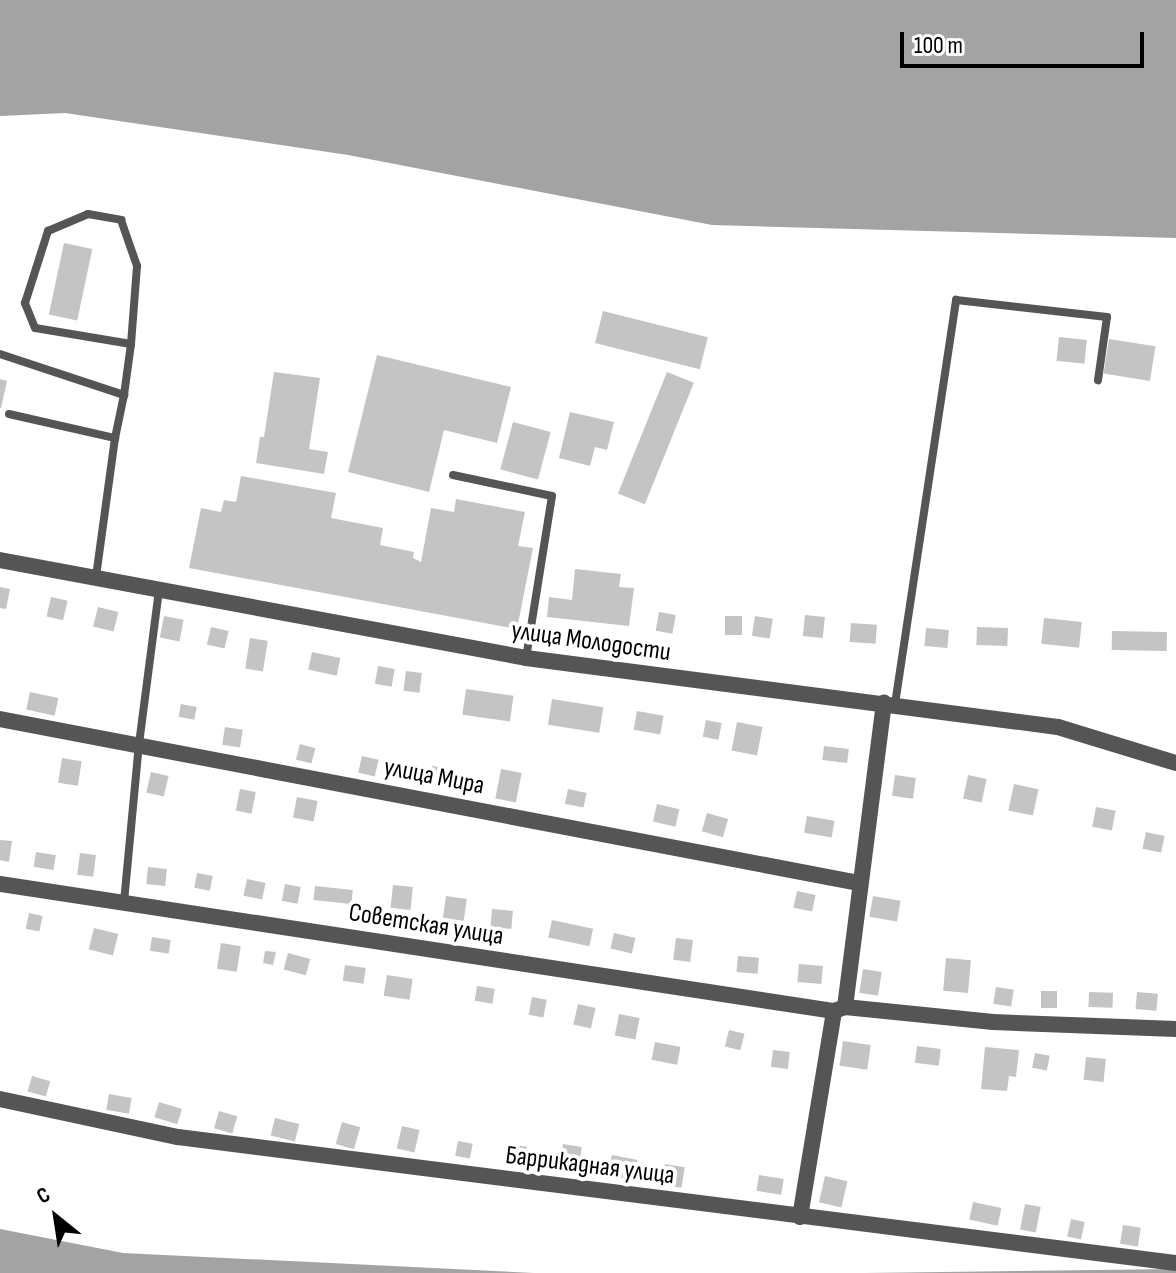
<!DOCTYPE html>
<meta charset="utf-8">
<style>
body{margin:0}
#map{position:relative;width:1176px;height:1273px;overflow:hidden;background:#fff;font-family:"Sofia Sans Condensed",sans-serif}
div>[style]{position:absolute}
[style*='--x']{left:calc(var(--x)*1px);top:calc(var(--y)*1px);width:calc(var(--w)*1px);rotate:calc(var(--a)*1deg)}
.water>*{inset:0;background:#a3a3a3}
.building>*{inset:0;background:#c4c4c4;transform-origin:0 0}
.lane>*{height:8px;margin:-4px;padding:0 4px;transform-origin:4px;border-radius:4px;background:#555}
.street>*{height:16px;margin:-8px;padding:0 8px;transform-origin:8px;border-radius:8px;background:#555}
span{translate:-50% -50%;white-space:nowrap;text-align:center;line-height:1.15;-webkit-text-stroke:8px #fff;paint-order:stroke}
.street-label{font-size:26px;color:#000}
.north{position:absolute;left:16px;top:1177px;width:80px;height:80px;-webkit-text-stroke:6px #fff;paint-order:stroke;rotate:330deg;font-size:22px;font-weight:700;line-height:32px;text-align:center;color:#000}
.north::after{content:'';display:block;margin:auto;width:28px;height:36px;background:#000;clip-path:polygon(50% 0,100% 100%,50% 72%,0 100%)}
.scale{position:absolute;left:900px;top:32px;width:244px;height:36px;box-sizing:border-box;border:4px solid #000;border-top:0;padding-left:10px;font-size:24px;line-height:28px;white-space:nowrap;color:#000;-webkit-text-stroke:6px #fff;paint-order:stroke}
</style>
<div id="map">
<div class="water">
<div style="clip-path:polygon(0 0,1176px 0,1176px 238px,712px 225px,348px 155px,65px 113px,0 116px)"></div>
<div style="clip-path:polygon(0 1229px,123px 1253px,534px 1273px,0 1273px)"></div>
<div style="clip-path:polygon(1176px 1269px,1176px 1273px,866px 1273px)"></div>
</div>
<div class="building">
<div style="left:64px;top:243px;width:29px;height:73px;rotate:12deg"></div>
<div style="left:603px;top:311px;width:108px;height:33px;rotate:14deg"></div>
<div style="left:1059px;top:337px;width:28px;height:24px;rotate:6deg"></div>
<div style="left:1109px;top:339px;width:47px;height:35px;rotate:9deg"></div>
<div style="clip-path:polygon(377px 355px,511px 387px,497px 443px,444px 430px,429px 492px,348px 472px)"></div>
<div style="clip-path:polygon(274px 372px,320px 378px,309px 449px,328px 452px,324px 474px,256px 463px,260px 437px,264px 437px)"></div>
<div style="left:667px;top:372px;width:29px;height:131px;rotate:22deg"></div>
<div style="clip-path:polygon(0 379px,7px 381px,1px 408px,0 408px)"></div>
<div style="clip-path:polygon(570px 412px,614px 422px,607px 450px,595px 447px,590px 466px,559px 458px)"></div>
<div style="left:513px;top:422px;width:39px;height:49px;rotate:15deg"></div>
<div style="clip-path:polygon(241px 476px,336px 493px,331px 518px,383px 528px,380px 545px,414px 552px,413px 558px,421px 562px,431px 508px,454px 512px,456px 499px,525px 512px,518px 546px,533px 548px,517px 629px,189px 568px,201px 508px,221px 512px,224px 500px,236px 502px)"></div>
<div style="clip-path:polygon(575px 569px,621px 574px,619px 587px,634px 588px,629px 626px,547px 617px,549px 597px,572px 600px)"></div>
<div style="clip-path:polygon(0 587px,10px 589px,6px 609px,0 608px)"></div>
<div style="left:51px;top:597px;width:17px;height:20px;rotate:13deg"></div>
<div style="left:98px;top:607px;width:21px;height:20px;rotate:14deg"></div>
<div style="left:659px;top:612px;width:17px;height:19px;rotate:10deg"></div>
<div style="left:805px;top:615px;width:20px;height:21px;rotate:6deg"></div>
<div style="left:164px;top:616px;width:20px;height:22px;rotate:11deg"></div>
<div style="left:725px;top:616px;width:17px;height:19px"></div>
<div style="left:755px;top:616px;width:18px;height:20px;rotate:9deg"></div>
<div style="left:1044px;top:618px;width:38px;height:26px;rotate:6deg"></div>
<div style="left:851px;top:623px;width:26px;height:19px;rotate:4deg"></div>
<div style="left:211px;top:627px;width:18px;height:18px;rotate:13deg"></div>
<div style="left:977px;top:627px;width:31px;height:18px;rotate:2deg"></div>
<div style="left:926px;top:628px;width:23px;height:18px;rotate:5deg"></div>
<div style="left:1112px;top:631px;width:55px;height:19px;rotate:1deg"></div>
<div style="left:250px;top:638px;width:18px;height:31px;rotate:9deg"></div>
<div style="left:312px;top:652px;width:29px;height:18px;rotate:12deg"></div>
<div style="left:378px;top:666px;width:17px;height:18px;rotate:10deg"></div>
<div style="left:406px;top:671px;width:16px;height:20px;rotate:7deg"></div>
<div style="left:466px;top:689px;width:48px;height:26px;rotate:8deg"></div>
<div style="left:30px;top:692px;width:29px;height:18px;rotate:12deg"></div>
<div style="left:552px;top:699px;width:52px;height:26px;rotate:9deg"></div>
<div style="left:181px;top:704px;width:16px;height:13px;rotate:11deg"></div>
<div style="left:637px;top:711px;width:27px;height:19px;rotate:10deg"></div>
<div style="left:706px;top:720px;width:16px;height:17px;rotate:11deg"></div>
<div style="left:737px;top:722px;width:26px;height:29px;rotate:11deg"></div>
<div style="left:225px;top:727px;width:18px;height:18px;rotate:9deg"></div>
<div style="left:300px;top:744px;width:16px;height:16px;rotate:15deg"></div>
<div style="left:824px;top:746px;width:25px;height:14px;rotate:7deg"></div>
<div style="left:362px;top:756px;width:17px;height:17px;rotate:13deg"></div>
<div style="left:62px;top:758px;width:20px;height:25px;rotate:9deg"></div>
<div style="left:432px;top:766px;width:17px;height:20px;rotate:7deg"></div>
<div style="left:501px;top:769px;width:21px;height:30px;rotate:11deg"></div>
<div style="left:151px;top:772px;width:18px;height:21px;rotate:13deg"></div>
<div style="left:895px;top:775px;width:21px;height:21px;rotate:8deg"></div>
<div style="left:968px;top:775px;width:19px;height:24px;rotate:12deg"></div>
<div style="left:1014px;top:784px;width:25px;height:27px;rotate:12deg"></div>
<div style="left:240px;top:789px;width:16px;height:22px;rotate:11deg"></div>
<div style="left:568px;top:789px;width:19px;height:15px;rotate:12deg"></div>
<div style="left:297px;top:797px;width:21px;height:21px;rotate:11deg"></div>
<div style="left:657px;top:804px;width:23px;height:18px;rotate:13deg"></div>
<div style="left:1096px;top:807px;width:20px;height:20px;rotate:11deg"></div>
<div style="left:707px;top:813px;width:22px;height:19px;rotate:16deg"></div>
<div style="left:807px;top:816px;width:28px;height:17px;rotate:10deg"></div>
<div style="left:1146px;top:832px;width:19px;height:17px;rotate:12deg"></div>
<div style="clip-path:polygon(0 840px,12px 841px,9px 862px,0 860px)"></div>
<div style="left:36px;top:852px;width:20px;height:15px;rotate:9deg"></div>
<div style="left:80px;top:853px;width:16px;height:22px;rotate:7deg"></div>
<div style="left:148px;top:867px;width:19px;height:17px;rotate:6deg"></div>
<div style="left:197px;top:873px;width:16px;height:15px;rotate:11deg"></div>
<div style="left:247px;top:879px;width:19px;height:17px;rotate:12deg"></div>
<div style="left:285px;top:884px;width:16px;height:17px;rotate:11deg"></div>
<div style="left:393px;top:885px;width:20px;height:23px;rotate:6deg"></div>
<div style="left:315px;top:886px;width:38px;height:14px;rotate:6deg"></div>
<div style="left:797px;top:891px;width:19px;height:17px;rotate:12deg"></div>
<div style="left:446px;top:896px;width:21px;height:22px;rotate:8deg"></div>
<div style="left:873px;top:896px;width:28px;height:21px;rotate:10deg"></div>
<div style="left:492px;top:909px;width:21px;height:18px;rotate:5deg"></div>
<div style="left:29px;top:913px;width:14px;height:16px;rotate:12deg"></div>
<div style="left:552px;top:920px;width:42px;height:18px;rotate:12deg"></div>
<div style="left:94px;top:928px;width:25px;height:22px;rotate:14deg"></div>
<div style="left:614px;top:933px;width:22px;height:16px;rotate:13deg"></div>
<div style="left:152px;top:937px;width:19px;height:14px;rotate:9deg"></div>
<div style="left:676px;top:938px;width:17px;height:22px;rotate:7deg"></div>
<div style="left:221px;top:943px;width:20px;height:26px;rotate:9deg"></div>
<div style="clip-path:polygon(265px 951px,276px 952px,273px 965px,263px 963px)"></div>
<div style="left:288px;top:953px;width:23px;height:17px;rotate:15deg"></div>
<div style="left:738px;top:956px;width:21px;height:16px;rotate:5deg"></div>
<div style="left:946px;top:958px;width:25px;height:33px;rotate:5deg"></div>
<div style="left:799px;top:964px;width:24px;height:18px;rotate:5deg"></div>
<div style="left:345px;top:965px;width:21px;height:16px;rotate:8deg"></div>
<div style="left:863px;top:969px;width:19px;height:24px;rotate:9deg"></div>
<div style="left:387px;top:975px;width:26px;height:21px;rotate:9deg"></div>
<div style="left:477px;top:986px;width:18px;height:15px;rotate:9deg"></div>
<div style="left:996px;top:987px;width:18px;height:17px;rotate:9deg"></div>
<div style="left:1057px;top:991px;width:17px;height:16px;rotate:90deg"></div>
<div style="left:1089px;top:992px;width:24px;height:15px;rotate:2deg"></div>
<div style="left:1137px;top:992px;width:21px;height:17px;rotate:5deg"></div>
<div style="left:532px;top:997px;width:15px;height:18px;rotate:11deg"></div>
<div style="left:578px;top:1004px;width:18px;height:21px;rotate:13deg"></div>
<div style="left:619px;top:1014px;width:21px;height:22px;rotate:11deg"></div>
<div style="left:729px;top:1030px;width:16px;height:17px;rotate:14deg"></div>
<div style="left:843px;top:1041px;width:28px;height:25px;rotate:8deg"></div>
<div style="left:655px;top:1042px;width:26px;height:18px;rotate:11deg"></div>
<div style="left:917px;top:1046px;width:24px;height:17px;rotate:7deg"></div>
<div style="clip-path:polygon(985px 1047px,1019px 1050px,1016px 1077px,1009px 1076px,1007px 1091px,981px 1089px)"></div>
<div style="left:773px;top:1050px;width:17px;height:17px;rotate:7deg"></div>
<div style="left:1035px;top:1053px;width:15px;height:15px;rotate:11deg"></div>
<div style="left:1086px;top:1057px;width:20px;height:23px;rotate:6deg"></div>
<div style="left:32px;top:1076px;width:19px;height:16px;rotate:16deg"></div>
<div style="left:109px;top:1094px;width:23px;height:16px;rotate:10deg"></div>
<div style="left:159px;top:1102px;width:24px;height:16px;rotate:17deg"></div>
<div style="left:219px;top:1111px;width:19px;height:18px;rotate:16deg"></div>
<div style="left:275px;top:1118px;width:25px;height:18px;rotate:14deg"></div>
<div style="left:342px;top:1122px;width:19px;height:23px;rotate:16deg"></div>
<div style="left:402px;top:1126px;width:18px;height:23px;rotate:13deg"></div>
<div style="left:458px;top:1141px;width:15px;height:15px;rotate:11deg"></div>
<div style="left:509px;top:1144px;width:18px;height:19px;rotate:9deg"></div>
<div style="left:563px;top:1144px;width:19px;height:23px;rotate:9deg"></div>
<div style="left:612px;top:1155px;width:26px;height:21px;rotate:11deg"></div>
<div style="left:665px;top:1164px;width:20px;height:21px;rotate:9deg"></div>
<div style="left:759px;top:1175px;width:25px;height:16px;rotate:9deg"></div>
<div style="left:825px;top:1176px;width:23px;height:27px;rotate:13deg"></div>
<div style="left:973px;top:1202px;width:29px;height:18px;rotate:12deg"></div>
<div style="left:1025px;top:1204px;width:16px;height:26px;rotate:11deg"></div>
<div style="left:1071px;top:1219px;width:14px;height:18px;rotate:12deg"></div>
<div style="left:1123px;top:1225px;width:18px;height:19px;rotate:9deg"></div>
</div>
<div class="lane">
<div style="--x:0;--y:354;--w:131;--a:18.3"></div>
<div style="--x:124;--y:395;--w:44;--a:101.8"></div>
<div style="--x:124;--y:395;--w:51;--a:-82.2"></div>
<div style="--x:131;--y:344;--w:97;--a:-170.5"></div>
<div style="--x:35;--y:328;--w:27;--a:-112"></div>
<div style="--x:25;--y:303;--w:76;--a:-72.3"></div>
<div style="--x:48;--y:231;--w:43;--a:-23"></div>
<div style="--x:88;--y:214;--w:34;--a:10"></div>
<div style="--x:121;--y:220;--w:49;--a:70.8"></div>
<div style="--x:137;--y:266;--w:78;--a:94.4"></div>
<div style="--x:9;--y:414;--w:109;--a:12.8"></div>
<div style="--x:115;--y:438;--w:140;--a:97.8"></div>
<div style="--x:453;--y:475;--w:101;--a:12"></div>
<div style="--x:552;--y:496;--w:164;--a:99.1"></div>
<div style="--x:895;--y:704;--w:409;--a:-81.4"></div>
<div style="--x:956;--y:300;--w:152;--a:6.4"></div>
<div style="--x:1107;--y:317;--w:64;--a:98.1"></div>
<div style="--x:124;--y:902;--w:159;--a:-84.6"></div>
<div style="--x:139;--y:744;--w:155;--a:-82.6"></div>
</div>
<div class="street">
<div style="--x:0;--y:560;--w:535;--a:10.55"></div>
<div style="--x:526;--y:658;--w:536;--a:7.39"></div>
<div style="--x:1058;--y:727;--w:123;--a:17"></div>
<div style="--x:0;--y:719;--w:875;--a:10.81"></div>
<div style="--x:0;--y:884;--w:844;--a:8.66"></div>
<div style="--x:834;--y:1011;--w:12;--a:-20"></div>
<div style="--x:845;--y:1007;--w:149;--a:5.8"></div>
<div style="--x:993;--y:1022;--w:183;--a:2.2"></div>
<div style="--x:845;--y:1007;--w:307;--a:-82.7"></div>
<div style="--x:0;--y:1099;--w:182;--a:12.1"></div>
<div style="--x:178;--y:1137;--w:1006;--a:7.2"></div>
<div style="--x:800;--y:1217;--w:209;--a:-80.6"></div>
</div>
<div class="street-label">
<span style="left:591px;top:642px;rotate:8deg">улица Молодости</span>
<span style="left:434px;top:777px;rotate:11deg">улица Мира</span>
<span style="left:426px;top:925px;rotate:9deg">Советская улица</span>
<span style="left:590px;top:1166px;rotate:7deg">Баррикадная улица</span>
</div>
<div class="north">С</div>
<div class="scale">100 m</div>
</div>
